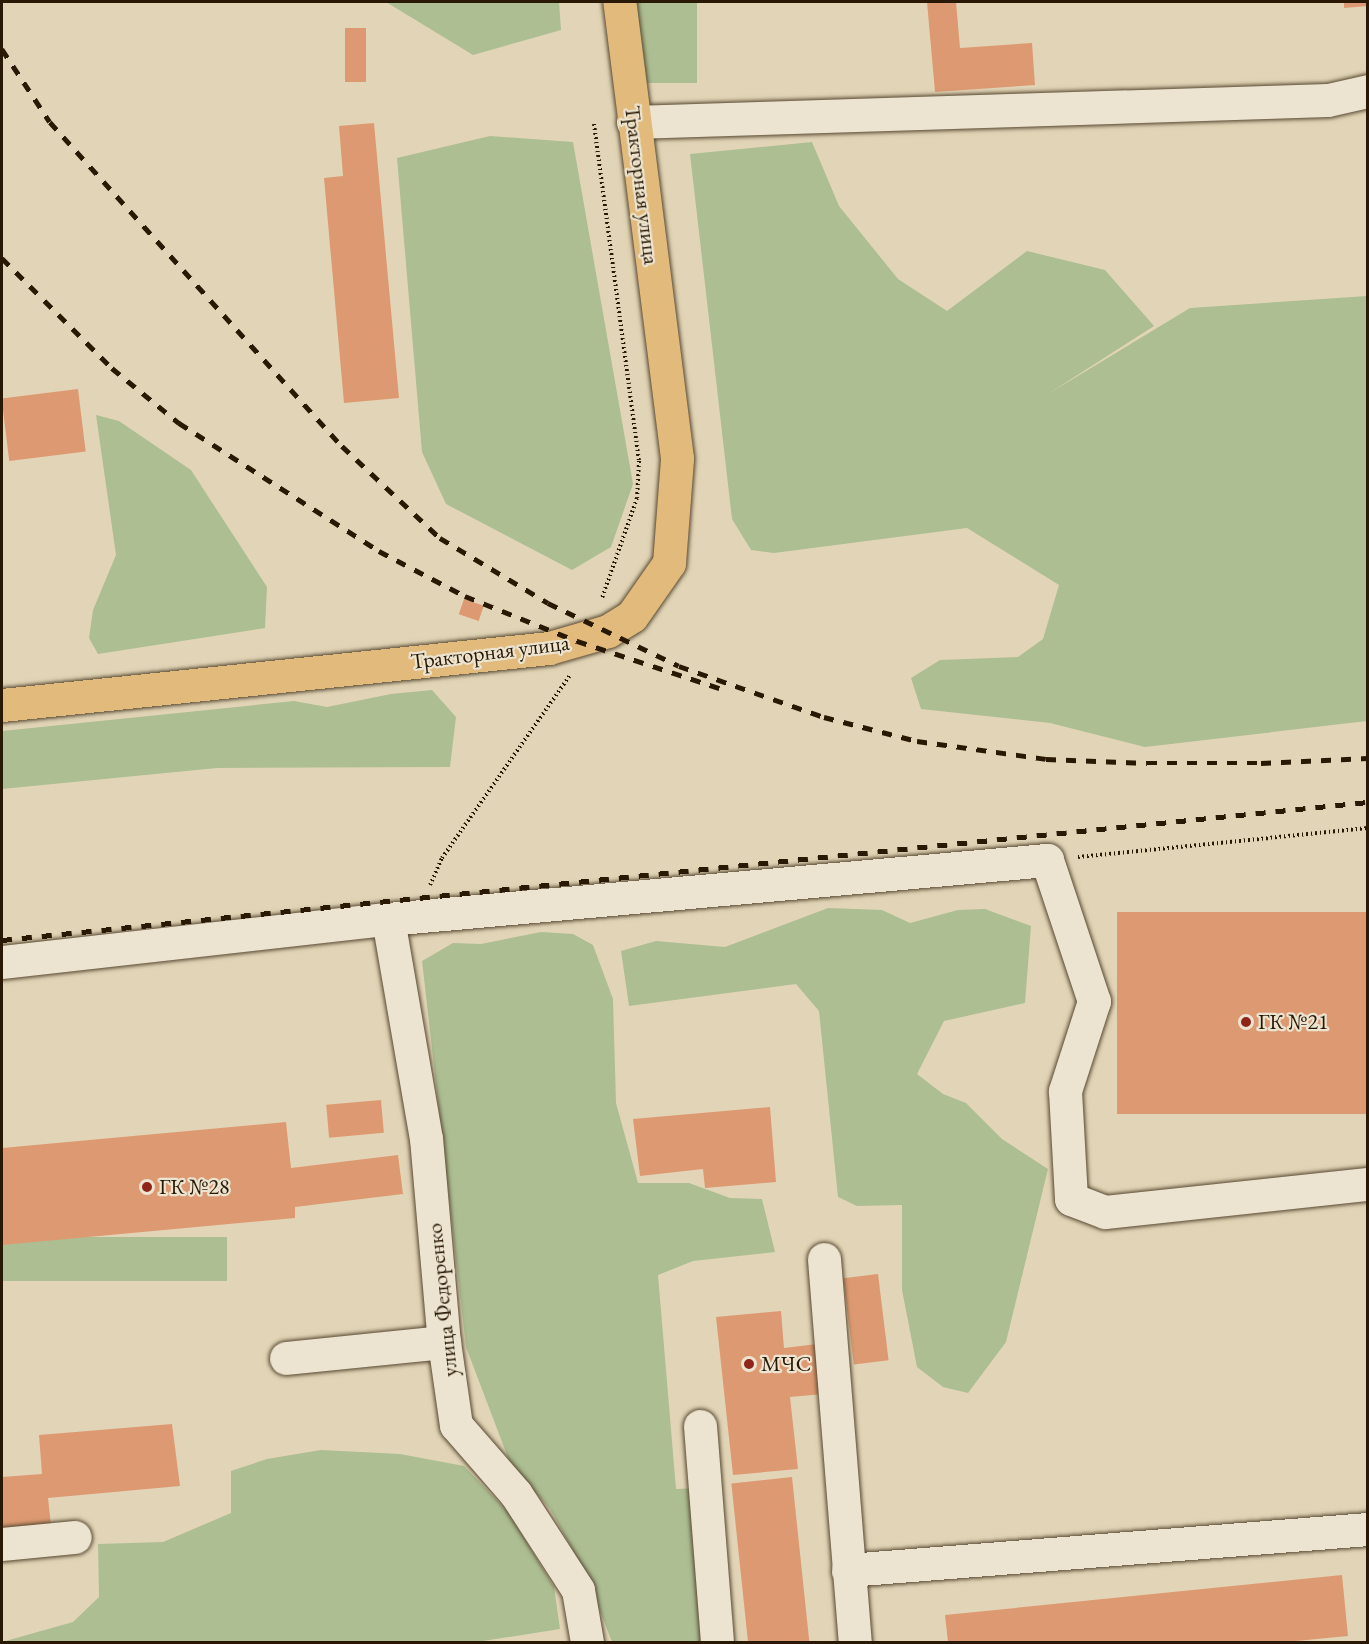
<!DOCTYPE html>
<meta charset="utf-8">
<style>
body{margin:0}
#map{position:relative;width:1369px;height:1644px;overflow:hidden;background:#e2d5b7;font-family:"EB Garamond",serif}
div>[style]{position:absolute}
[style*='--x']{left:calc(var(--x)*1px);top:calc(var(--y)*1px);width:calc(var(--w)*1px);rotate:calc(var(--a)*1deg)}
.green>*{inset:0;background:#adbe93;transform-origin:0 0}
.building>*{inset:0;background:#dd9a72;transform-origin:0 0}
.path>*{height:4px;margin-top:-2px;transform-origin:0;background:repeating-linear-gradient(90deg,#291904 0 1.5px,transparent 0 4.5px)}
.roads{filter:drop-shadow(0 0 2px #574831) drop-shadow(0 0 2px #574831)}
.minor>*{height:33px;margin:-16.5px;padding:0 16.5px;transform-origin:16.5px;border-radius:16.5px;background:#ece4d0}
.major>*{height:33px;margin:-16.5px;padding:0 16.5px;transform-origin:16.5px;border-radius:16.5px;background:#e1ba7c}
.rail>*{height:4.5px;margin-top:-2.25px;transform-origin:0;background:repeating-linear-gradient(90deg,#291904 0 10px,transparent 0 20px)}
.dots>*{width:16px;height:16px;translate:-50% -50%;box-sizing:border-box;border:3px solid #ece4d0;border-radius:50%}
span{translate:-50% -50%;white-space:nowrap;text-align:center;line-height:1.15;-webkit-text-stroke:4.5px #ece4d0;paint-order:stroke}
.street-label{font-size:22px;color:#291904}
.poi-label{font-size:22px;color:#291904}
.left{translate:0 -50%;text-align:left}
.frame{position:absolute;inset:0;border:3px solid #291904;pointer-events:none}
</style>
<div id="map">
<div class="green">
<div style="clip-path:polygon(386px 2px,559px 2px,561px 30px,473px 55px)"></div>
<div style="left:637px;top:2px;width:60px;height:81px"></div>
<div style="clip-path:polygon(490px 136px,573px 142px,633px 484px,611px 547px,572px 570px,446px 504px,422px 452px,397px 158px)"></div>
<div style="clip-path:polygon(812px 142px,839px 206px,898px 279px,947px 311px,1027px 251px,1105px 270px,1154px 326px,1048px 394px,1190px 308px,1367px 296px,1367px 721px,1145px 747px,1050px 723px,921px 709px,911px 678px,940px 660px,1018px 657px,1043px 639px,1059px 585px,967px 528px,774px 553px,751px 550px,732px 519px,690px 154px)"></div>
<div style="clip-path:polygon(96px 415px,119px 421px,191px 470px,267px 587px,265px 628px,98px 654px,89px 638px,93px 610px,116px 555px)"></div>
<div style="clip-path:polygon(432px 690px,456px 717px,450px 767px,217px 768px,2px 789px,2px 731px,294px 701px,327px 707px,391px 694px)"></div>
<div style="clip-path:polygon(828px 908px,882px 910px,910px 923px,958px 910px,985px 909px,1031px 926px,1025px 1003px,944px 1021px,917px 1074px,943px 1094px,966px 1103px,1002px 1139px,1048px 1169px,1006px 1342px,968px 1393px,943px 1387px,917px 1367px,902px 1290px,902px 1205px,857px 1206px,838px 1197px,819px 1011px,796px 984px,629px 1006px,621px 951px,656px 941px,725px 947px)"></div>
<div style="clip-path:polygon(541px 932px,573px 934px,593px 945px,613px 999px,616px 1103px,638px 1183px,689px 1183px,730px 1198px,762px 1199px,775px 1252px,693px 1261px,658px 1275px,676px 1489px,721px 1487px,732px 1642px,612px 1642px,585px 1572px,550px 1509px,510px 1463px,466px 1347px,422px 961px,453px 943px,481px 944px)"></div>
<div style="left:227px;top:1237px;width:44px;height:226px;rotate:90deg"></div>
<div style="clip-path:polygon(321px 1450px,400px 1454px,464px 1466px,509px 1513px,554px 1587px,560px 1629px,477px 1642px,2px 1642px,73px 1622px,99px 1597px,98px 1544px,163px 1542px,231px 1513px,231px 1471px,267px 1459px)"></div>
</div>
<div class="building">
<div style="clip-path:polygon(927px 2px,956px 2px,960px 48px,1032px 43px,1035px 85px,935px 92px)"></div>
<div style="clip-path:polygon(1344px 2px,1368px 2px,1368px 6px,1344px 8px)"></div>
<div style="left:345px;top:28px;width:21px;height:54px"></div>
<div style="clip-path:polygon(374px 123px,399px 398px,344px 403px,324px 178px,343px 176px,339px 126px)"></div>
<div style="left:78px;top:389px;width:63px;height:77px;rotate:83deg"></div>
<div style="left:464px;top:599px;width:21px;height:16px;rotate:19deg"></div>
<div style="left:1368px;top:912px;width:202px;height:251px;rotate:90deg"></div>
<div style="left:381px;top:1100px;width:33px;height:55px;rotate:85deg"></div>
<div style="clip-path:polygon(770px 1107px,776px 1182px,705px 1188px,703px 1169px,640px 1176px,633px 1119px)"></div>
<div style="clip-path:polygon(286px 1122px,291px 1168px,398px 1155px,403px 1194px,295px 1207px,295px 1218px,2px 1245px,2px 1148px)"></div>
<div style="left:878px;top:1274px;width:87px;height:35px;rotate:83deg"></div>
<div style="clip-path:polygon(781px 1311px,784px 1348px,817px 1344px,823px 1394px,790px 1397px,798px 1469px,733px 1475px,716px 1317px)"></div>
<div style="clip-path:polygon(172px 1424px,180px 1486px,48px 1498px,51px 1525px,2px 1530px,2px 1477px,42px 1474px,39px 1435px)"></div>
<div style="left:792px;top:1477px;width:166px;height:61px;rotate:84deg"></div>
<div style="clip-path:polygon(1342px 1575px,1348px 1636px,1286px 1642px,948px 1642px,945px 1615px)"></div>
</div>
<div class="path">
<div style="--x:594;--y:124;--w:340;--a:82.4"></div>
<div style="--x:639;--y:461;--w:37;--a:93"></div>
<div style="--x:637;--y:498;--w:106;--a:109.3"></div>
<div style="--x:1078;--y:857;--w:291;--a:-5.7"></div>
<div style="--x:430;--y:885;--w:30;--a:-66"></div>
<div style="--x:442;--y:858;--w:223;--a:-55"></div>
</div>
<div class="roads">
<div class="minor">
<div style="--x:633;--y:122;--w:695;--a:-1.81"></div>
<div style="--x:1328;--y:100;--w:41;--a:-12.7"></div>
<div style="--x:388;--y:919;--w:222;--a:80.2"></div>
<div style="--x:426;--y:1138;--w:205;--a:85"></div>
<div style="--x:444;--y:1342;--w:84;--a:81.8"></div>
<div style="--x:456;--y:1425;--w:91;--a:49"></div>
<div style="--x:516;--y:1494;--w:114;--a:57.1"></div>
<div style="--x:578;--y:1590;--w:53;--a:80.2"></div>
<div style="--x:2;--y:962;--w:388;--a:-6.4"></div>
<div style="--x:388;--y:919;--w:662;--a:-5.12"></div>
<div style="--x:1047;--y:860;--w:149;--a:71.6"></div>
<div style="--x:1094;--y:1001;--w:95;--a:107.9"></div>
<div style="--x:1065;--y:1091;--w:108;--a:86.8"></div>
<div style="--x:1071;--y:1199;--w:36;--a:21"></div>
<div style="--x:1105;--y:1212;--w:264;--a:-6.1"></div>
<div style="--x:824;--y:1259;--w:384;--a:85.4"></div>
<div style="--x:286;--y:1358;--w:159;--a:-5.8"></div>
<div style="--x:700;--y:1426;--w:217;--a:85.5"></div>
<div style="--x:2;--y:1544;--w:73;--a:-5.5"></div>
<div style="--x:848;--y:1570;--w:522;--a:-4.51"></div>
</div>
<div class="major">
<div style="--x:2;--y:705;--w:550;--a:-5.95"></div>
<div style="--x:549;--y:648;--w:61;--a:-16.1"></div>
<div style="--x:608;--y:631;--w:28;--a:-32"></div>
<div style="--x:632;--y:616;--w:65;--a:-55.1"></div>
<div style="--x:669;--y:563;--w:105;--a:-85.6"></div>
<div style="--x:677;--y:458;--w:460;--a:-97.2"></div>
</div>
</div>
<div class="rail">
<div style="--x:2;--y:49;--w:87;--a:56.7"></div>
<div style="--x:50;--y:122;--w:436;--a:48"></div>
<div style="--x:342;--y:446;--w:134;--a:43.2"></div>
<div style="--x:440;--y:538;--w:126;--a:31"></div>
<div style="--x:548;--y:603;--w:145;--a:25.7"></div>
<div style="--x:679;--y:666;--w:154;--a:19.4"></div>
<div style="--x:824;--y:717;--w:96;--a:14.5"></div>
<div style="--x:917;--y:741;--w:130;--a:7.9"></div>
<div style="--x:1046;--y:759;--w:101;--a:2.3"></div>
<div style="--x:1147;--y:763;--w:114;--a:0"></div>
<div style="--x:1261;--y:763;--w:107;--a:-2.7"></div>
<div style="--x:2;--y:258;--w:156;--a:45"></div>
<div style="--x:112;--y:368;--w:87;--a:39.4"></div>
<div style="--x:179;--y:423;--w:237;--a:32.6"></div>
<div style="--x:379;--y:551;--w:97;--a:27.6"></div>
<div style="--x:465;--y:596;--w:121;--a:21.9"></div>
<div style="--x:577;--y:641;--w:150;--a:18.3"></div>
<div style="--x:2;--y:940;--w:1373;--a:-5.77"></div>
</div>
<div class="dots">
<div style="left:1246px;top:1022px;background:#8f2418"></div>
<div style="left:147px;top:1187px;background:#8f2418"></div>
<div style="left:749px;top:1364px;background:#8f2418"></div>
</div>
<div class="street-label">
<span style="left:642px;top:185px;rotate:83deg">Тракторная улица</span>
<span style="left:490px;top:652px;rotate:-7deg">Тракторная улица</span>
<span style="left:442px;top:1300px;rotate:-96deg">улица Федоренко</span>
</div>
<div class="poi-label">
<span class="left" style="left:1258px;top:1022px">ГК №21</span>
<span class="left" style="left:159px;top:1187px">ГК №28</span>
<span class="left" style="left:761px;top:1364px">МЧС</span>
</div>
<div class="frame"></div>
</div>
